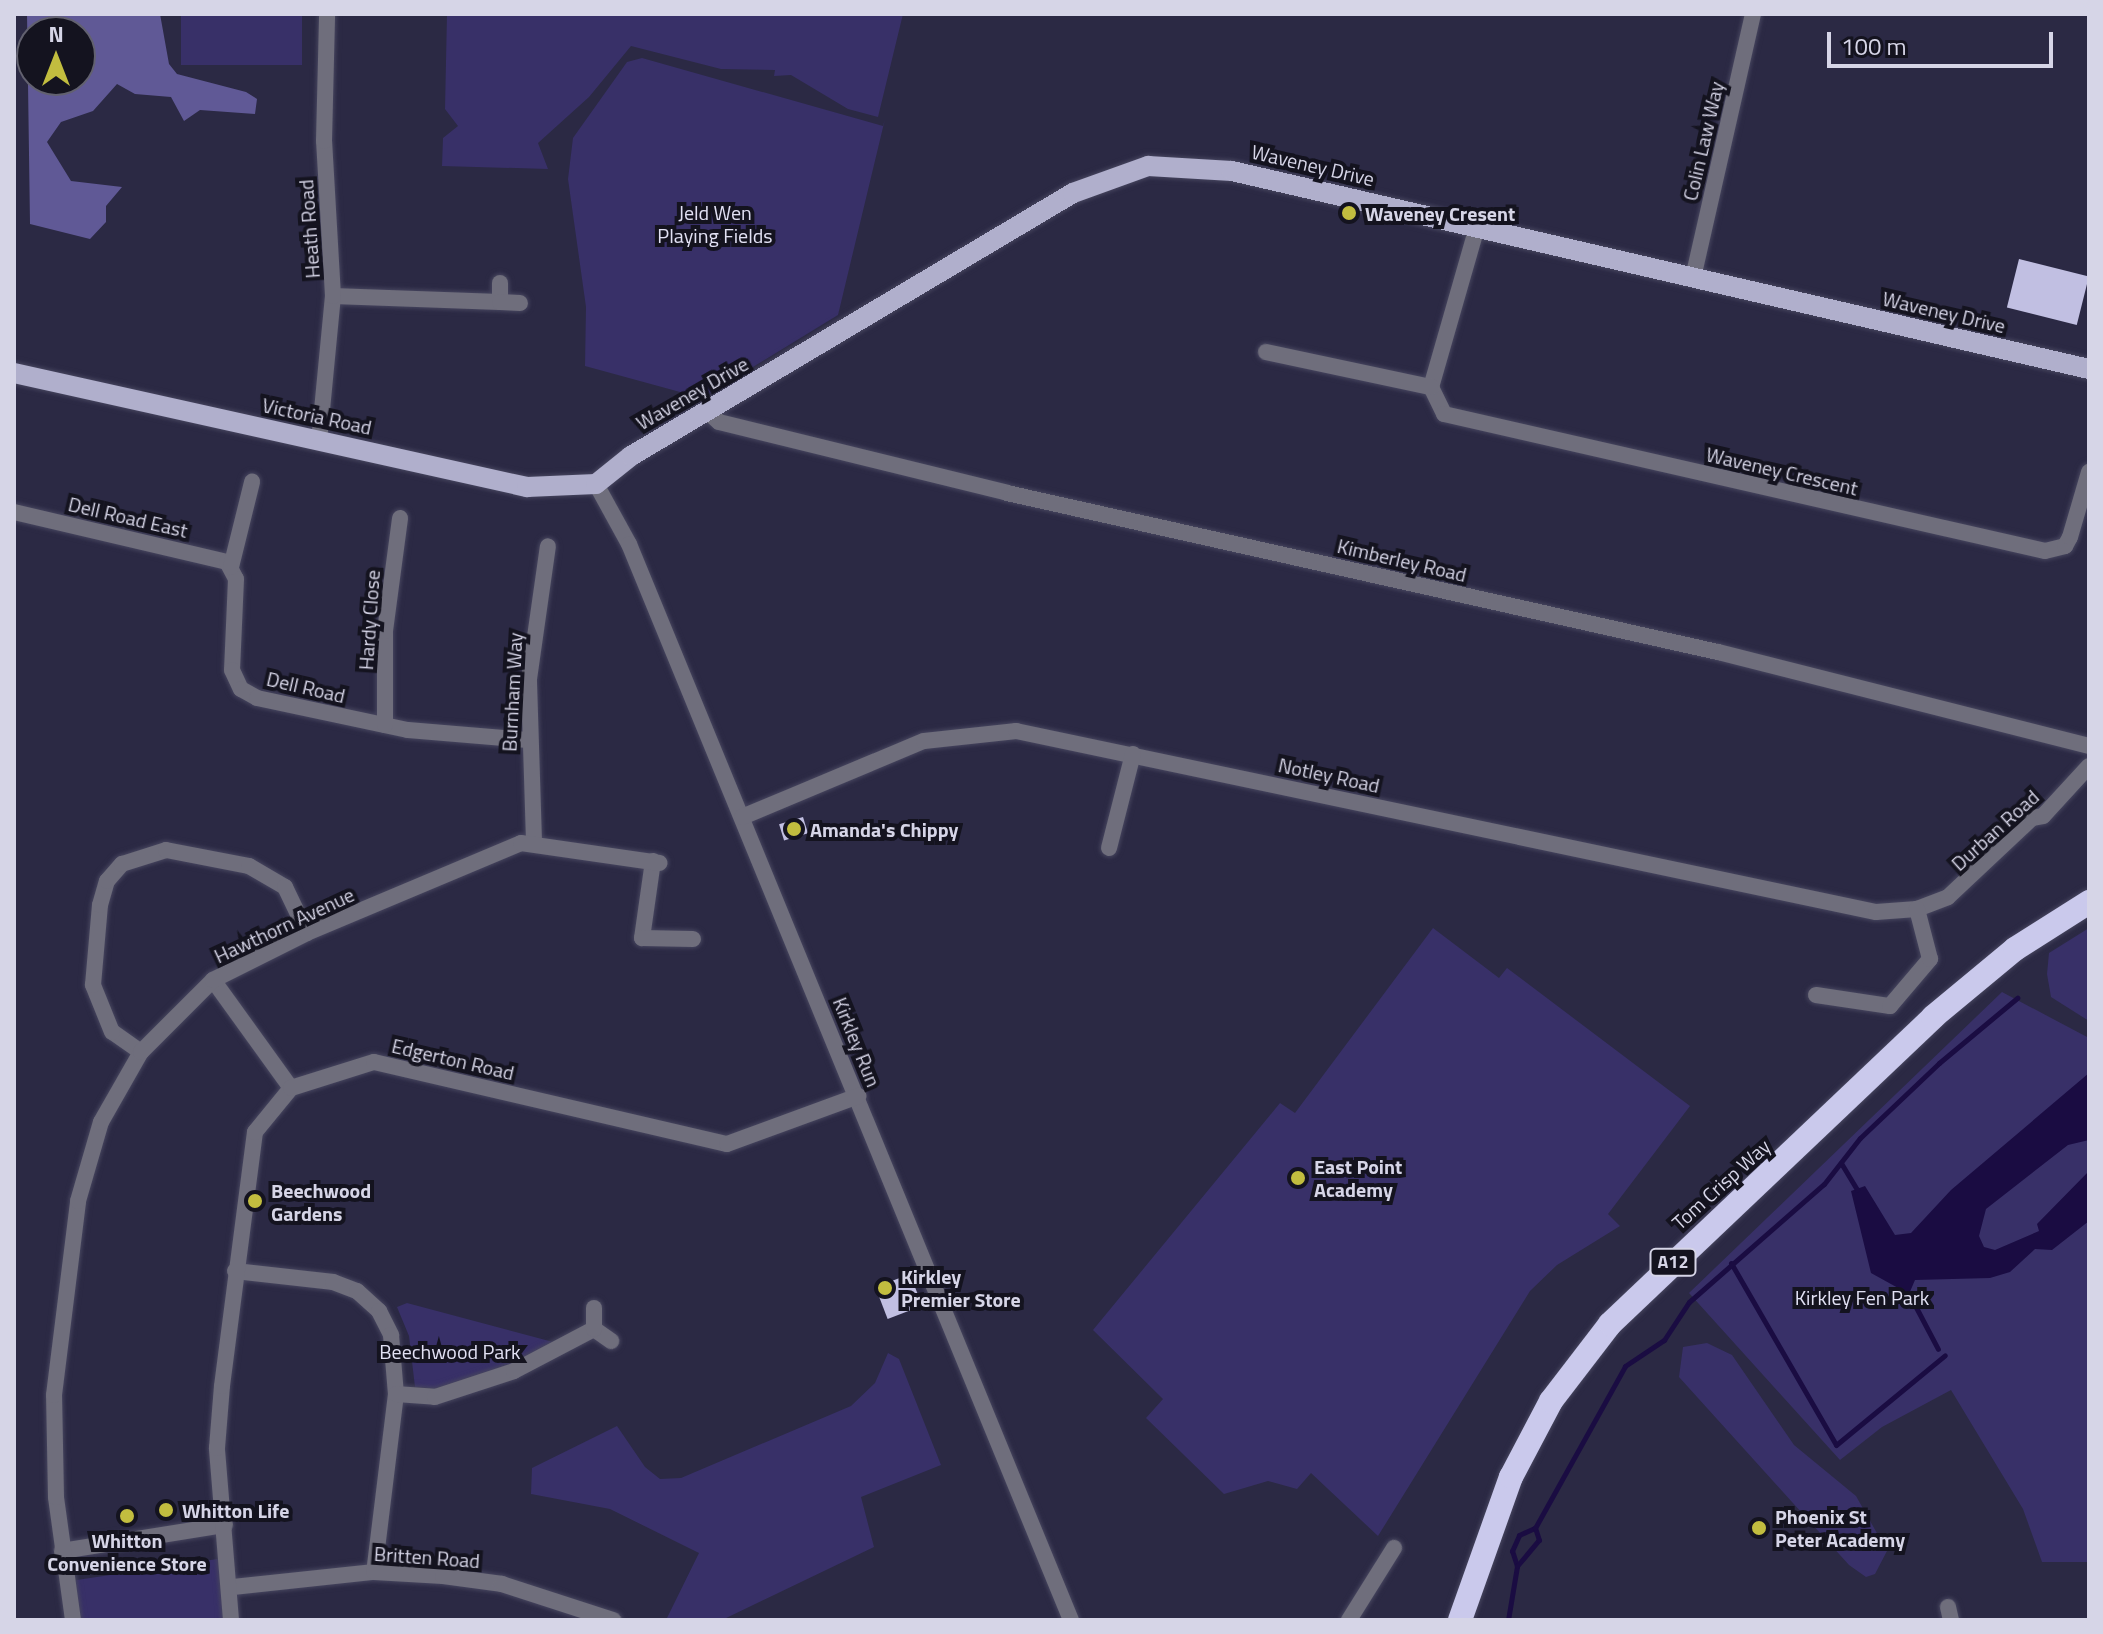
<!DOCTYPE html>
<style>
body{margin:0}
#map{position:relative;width:2103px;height:1634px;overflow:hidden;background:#2b2944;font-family:"Titillium Web",sans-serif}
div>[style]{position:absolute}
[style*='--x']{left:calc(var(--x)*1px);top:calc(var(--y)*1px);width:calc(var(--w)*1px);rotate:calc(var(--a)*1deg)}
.green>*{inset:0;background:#383068;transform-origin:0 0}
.forest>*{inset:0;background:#605996}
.water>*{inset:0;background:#1a0c42}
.stream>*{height:5px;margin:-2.5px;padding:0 2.5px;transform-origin:2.5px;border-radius:2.5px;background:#1a0c42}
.building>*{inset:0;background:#c1bfe2;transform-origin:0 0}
.roads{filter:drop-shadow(0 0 2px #46455e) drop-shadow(0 0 2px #46455e)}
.minor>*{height:16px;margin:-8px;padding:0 8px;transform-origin:8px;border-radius:8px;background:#6f6e7c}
.major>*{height:20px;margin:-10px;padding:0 10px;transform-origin:10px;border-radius:10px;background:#b0afcc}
.highway>*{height:24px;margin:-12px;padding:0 12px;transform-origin:12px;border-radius:12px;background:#cac9ec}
.dots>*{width:22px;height:22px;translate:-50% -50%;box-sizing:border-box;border:4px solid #14131f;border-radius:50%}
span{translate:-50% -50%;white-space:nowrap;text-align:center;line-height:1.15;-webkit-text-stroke:8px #14131f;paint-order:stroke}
.shield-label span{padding:2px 6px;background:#14131f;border:2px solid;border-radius:6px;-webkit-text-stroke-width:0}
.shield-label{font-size:18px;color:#d6d5e7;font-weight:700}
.street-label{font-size:20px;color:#d6d5e7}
.park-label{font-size:20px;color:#e2e1f4}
.poi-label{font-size:20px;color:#d6d5e7;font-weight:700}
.left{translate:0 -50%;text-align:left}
.frame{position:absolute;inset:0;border:16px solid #d6d5e7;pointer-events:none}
.north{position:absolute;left:16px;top:16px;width:80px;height:80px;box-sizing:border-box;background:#14131f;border:2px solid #62616f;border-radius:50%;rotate:0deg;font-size:22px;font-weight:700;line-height:32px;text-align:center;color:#d6d5e7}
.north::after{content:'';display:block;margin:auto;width:28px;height:36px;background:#c2bd3f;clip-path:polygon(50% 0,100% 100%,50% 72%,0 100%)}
.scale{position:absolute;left:1827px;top:32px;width:226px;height:36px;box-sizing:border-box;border:4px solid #d6d5e7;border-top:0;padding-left:10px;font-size:24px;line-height:28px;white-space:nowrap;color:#d6d5e7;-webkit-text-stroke:6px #14131f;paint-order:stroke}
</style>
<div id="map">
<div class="green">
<div style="left:181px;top:14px;width:121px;height:51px"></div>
<div style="clip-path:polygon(447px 14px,903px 14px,878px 117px,848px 109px,791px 75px,774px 76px,775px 70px,721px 69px,631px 46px,589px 97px,538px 143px,548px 169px,442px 166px,443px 138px,458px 126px,445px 109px)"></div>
<div style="clip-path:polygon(642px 58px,883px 126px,885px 119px,838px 315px,702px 398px,585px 366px,586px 307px,568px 179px,573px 138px,627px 62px)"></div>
<div style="clip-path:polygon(1433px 928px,1499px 978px,1507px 968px,1690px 1106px,1608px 1214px,1620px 1226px,1557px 1265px,1530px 1291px,1378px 1536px,1311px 1473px,1297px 1489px,1268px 1481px,1224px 1494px,1146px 1418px,1163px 1399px,1093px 1330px,1280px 1103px,1295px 1113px)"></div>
<div style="clip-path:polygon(2089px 928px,2089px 1021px,2051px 997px,2047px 974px,2049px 953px)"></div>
<div style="clip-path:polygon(2002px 992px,2089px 1038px,2089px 1562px,2042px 1562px,2023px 1509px,1951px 1390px,1882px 1427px,1840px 1460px,1689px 1293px)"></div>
<div style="clip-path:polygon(407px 1303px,553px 1342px,507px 1366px,441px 1389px,415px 1387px,409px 1336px,397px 1307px)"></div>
<div style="clip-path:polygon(1707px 1343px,1732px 1355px,1794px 1445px,1856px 1496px,1887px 1551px,1875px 1574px,1866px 1577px,1849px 1565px,1679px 1377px,1683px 1347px)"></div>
<div style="clip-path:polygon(888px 1353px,899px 1359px,941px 1465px,861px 1497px,874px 1547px,722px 1620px,666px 1620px,699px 1553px,610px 1509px,531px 1494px,532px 1468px,617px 1426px,645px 1467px,660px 1479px,681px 1478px,851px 1406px,875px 1383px)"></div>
<div style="clip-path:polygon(224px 1558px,225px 1620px,76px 1620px,70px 1581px)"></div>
</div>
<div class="forest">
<div style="clip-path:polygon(evenodd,27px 14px,160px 14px,169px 64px,177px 74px,246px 92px,257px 99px,255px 114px,200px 110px,184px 121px,171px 97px,135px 94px,117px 84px,93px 111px,61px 122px,47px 142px,71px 181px,122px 187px,106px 206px,106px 222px,90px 239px,30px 224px,27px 14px,32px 32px,80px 32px,80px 80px,32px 80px,32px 32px)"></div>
</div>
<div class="water">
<div style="clip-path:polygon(2089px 1073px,2089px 1140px,2068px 1145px,1986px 1209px,1979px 1236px,1984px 1247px,1995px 1250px,2039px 1231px,2037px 1224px,2089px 1171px,2089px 1221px,2052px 1250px,2035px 1249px,2010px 1272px,1990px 1278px,1915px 1280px,1909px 1294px,1871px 1273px,1851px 1191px,1865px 1186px,1895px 1235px,1911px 1233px,1951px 1190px)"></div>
</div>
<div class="stream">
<div style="--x:1841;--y:1163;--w:31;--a:59"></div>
<div style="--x:1731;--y:1263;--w:210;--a:60"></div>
<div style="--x:1836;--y:1445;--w:141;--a:-39.5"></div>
<div style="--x:1909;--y:1294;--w:62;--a:62.2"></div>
<div style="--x:1517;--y:1566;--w:16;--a:-108"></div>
<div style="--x:1512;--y:1551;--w:17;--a:-66"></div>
<div style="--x:1519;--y:1535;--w:17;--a:-24"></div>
<div style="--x:1508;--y:1620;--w:55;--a:-80.5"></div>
<div style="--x:1517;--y:1566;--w:34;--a:-50"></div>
<div style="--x:1539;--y:1540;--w:13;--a:-108"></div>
<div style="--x:1535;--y:1528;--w:185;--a:-60.9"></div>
<div style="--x:1625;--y:1366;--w:47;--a:-33.7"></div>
<div style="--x:1664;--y:1340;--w:45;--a:-56.7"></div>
<div style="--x:1689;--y:1302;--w:179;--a:-41.2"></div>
<div style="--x:1824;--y:1184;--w:58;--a:-52"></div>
<div style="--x:1860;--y:1138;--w:109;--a:-43.5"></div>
<div style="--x:1939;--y:1063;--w:102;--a:-39.8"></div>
</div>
<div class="building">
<div style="left:2019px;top:259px;width:72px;height:50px;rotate:14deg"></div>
<div style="left:803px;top:817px;width:17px;height:25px;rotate:73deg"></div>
<div style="left:910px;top:1274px;width:34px;height:37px;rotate:69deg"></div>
</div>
<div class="roads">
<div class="minor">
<div style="--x:1477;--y:227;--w:166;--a:106"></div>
<div style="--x:1431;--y:387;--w:30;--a:64"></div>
<div style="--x:1444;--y:414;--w:616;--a:12.84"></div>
<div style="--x:2045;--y:551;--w:21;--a:-14"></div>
<div style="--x:2065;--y:546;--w:10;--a:-61"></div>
<div style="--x:2070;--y:537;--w:68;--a:-73.7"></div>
<div style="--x:1693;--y:278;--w:271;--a:-77.2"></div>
<div style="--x:333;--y:296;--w:167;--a:2.1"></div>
<div style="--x:500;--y:302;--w:19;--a:-90"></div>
<div style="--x:500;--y:302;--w:20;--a:3"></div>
<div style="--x:1266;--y:352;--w:169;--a:12"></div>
<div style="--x:709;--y:413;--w:13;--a:42"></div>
<div style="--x:719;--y:422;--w:297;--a:13.8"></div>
<div style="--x:1007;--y:493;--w:729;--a:12.61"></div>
<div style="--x:1718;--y:652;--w:383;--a:14.2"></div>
<div style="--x:319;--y:441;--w:146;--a:-84.5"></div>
<div style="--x:333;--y:296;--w:155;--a:-93.3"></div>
<div style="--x:324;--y:141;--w:127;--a:-88.6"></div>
<div style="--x:596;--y:484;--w:68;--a:61.2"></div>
<div style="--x:629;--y:544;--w:1163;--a:67.67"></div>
<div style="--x:14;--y:512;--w:219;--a:13.2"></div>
<div style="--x:227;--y:562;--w:19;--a:62"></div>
<div style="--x:236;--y:579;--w:91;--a:92.5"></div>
<div style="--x:232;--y:670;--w:21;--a:65"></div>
<div style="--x:241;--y:689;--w:18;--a:29"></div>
<div style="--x:257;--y:698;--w:154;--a:12"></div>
<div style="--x:408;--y:730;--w:120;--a:4.8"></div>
<div style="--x:231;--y:567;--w:88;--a:-76.1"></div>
<div style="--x:385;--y:725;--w:94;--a:-90"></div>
<div style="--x:385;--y:631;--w:114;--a:-82.4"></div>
<div style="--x:742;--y:817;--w:197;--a:-22.7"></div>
<div style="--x:924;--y:741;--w:93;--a:-6.2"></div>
<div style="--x:1016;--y:731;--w:879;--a:11.89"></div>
<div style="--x:1876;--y:912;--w:41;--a:-4.2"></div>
<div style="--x:1917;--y:909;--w:33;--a:-21"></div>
<div style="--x:1948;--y:897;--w:115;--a:-43.2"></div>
<div style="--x:2032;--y:818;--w:11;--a:-10"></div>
<div style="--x:2043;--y:816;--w:68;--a:-47.4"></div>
<div style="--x:534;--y:841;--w:162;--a:-91.8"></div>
<div style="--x:529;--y:679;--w:134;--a:-81.9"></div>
<div style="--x:1109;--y:848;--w:97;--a:-75.7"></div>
<div style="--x:653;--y:861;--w:78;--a:98.1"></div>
<div style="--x:642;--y:938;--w:51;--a:1.1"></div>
<div style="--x:213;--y:980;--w:133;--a:54.2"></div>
<div style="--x:1816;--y:995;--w:75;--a:8.5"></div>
<div style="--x:1890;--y:1006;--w:62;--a:-49.6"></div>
<div style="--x:1930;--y:959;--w:52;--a:-104.6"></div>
<div style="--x:141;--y:1052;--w:35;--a:-145"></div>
<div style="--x:112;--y:1032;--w:51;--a:-112"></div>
<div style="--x:93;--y:985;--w:80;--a:-85"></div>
<div style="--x:100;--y:905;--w:25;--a:-74"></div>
<div style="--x:107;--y:881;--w:23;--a:-49"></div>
<div style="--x:122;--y:864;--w:46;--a:-17.7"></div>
<div style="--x:166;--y:850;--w:85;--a:10.9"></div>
<div style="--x:249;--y:866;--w:42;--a:30.3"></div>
<div style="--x:285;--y:887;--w:51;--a:64.4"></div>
<div style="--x:235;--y:1271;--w:99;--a:6.4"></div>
<div style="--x:333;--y:1282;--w:26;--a:21"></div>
<div style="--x:357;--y:1291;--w:30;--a:42"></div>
<div style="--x:379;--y:1311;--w:27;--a:63"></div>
<div style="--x:391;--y:1335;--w:59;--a:85.2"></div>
<div style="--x:396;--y:1394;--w:179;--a:97"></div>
<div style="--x:594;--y:1329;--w:21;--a:35"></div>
<div style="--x:396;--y:1394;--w:39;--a:4"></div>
<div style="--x:435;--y:1397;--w:83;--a:-18.2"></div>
<div style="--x:514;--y:1371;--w:90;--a:-27.7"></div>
<div style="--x:594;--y:1329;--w:21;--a:-90"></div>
<div style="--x:62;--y:1551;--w:165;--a:-9.1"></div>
<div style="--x:233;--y:1587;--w:142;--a:-6.1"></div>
<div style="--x:374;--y:1572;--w:69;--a:3.3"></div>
<div style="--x:443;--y:1576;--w:60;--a:7.7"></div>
<div style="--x:502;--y:1584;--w:117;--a:18"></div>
<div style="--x:1948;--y:1607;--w:13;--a:77"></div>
<div style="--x:73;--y:1620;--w:124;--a:-97.9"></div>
<div style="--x:56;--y:1497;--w:102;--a:-91.1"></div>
<div style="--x:54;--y:1395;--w:195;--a:-82.9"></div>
<div style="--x:78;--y:1201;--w:82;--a:-73.8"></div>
<div style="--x:101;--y:1122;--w:81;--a:-60.3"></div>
<div style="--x:141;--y:1052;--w:102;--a:-45"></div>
<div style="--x:213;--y:980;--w:105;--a:-26.6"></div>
<div style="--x:307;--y:933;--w:232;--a:-22.8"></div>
<div style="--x:521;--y:843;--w:140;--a:8.2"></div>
<div style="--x:231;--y:1620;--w:173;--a:-94.7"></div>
<div style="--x:217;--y:1448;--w:62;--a:-85.4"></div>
<div style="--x:222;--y:1386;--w:256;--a:-82.6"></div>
<div style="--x:255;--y:1132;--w:57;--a:-50.7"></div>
<div style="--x:291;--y:1088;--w:87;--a:-17.4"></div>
<div style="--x:374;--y:1062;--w:362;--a:13.1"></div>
<div style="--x:727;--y:1144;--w:140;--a:-20.1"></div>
<div style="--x:1349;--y:1620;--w:85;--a:-58"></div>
</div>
<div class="major">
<div style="--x:14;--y:373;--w:526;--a:12.53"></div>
<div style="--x:527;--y:487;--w:69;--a:-2.5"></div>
<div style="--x:596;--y:484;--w:45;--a:-38.7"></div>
<div style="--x:631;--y:456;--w:514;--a:-30.75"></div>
<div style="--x:1073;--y:193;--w:80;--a:-19.8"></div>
<div style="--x:1148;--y:166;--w:84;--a:3.4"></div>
<div style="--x:1232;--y:171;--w:880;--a:13.01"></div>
</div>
<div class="highway">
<div style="--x:1460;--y:1620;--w:152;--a:-70.4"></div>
<div style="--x:1511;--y:1477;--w:86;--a:-62.2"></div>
<div style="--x:1551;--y:1401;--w:97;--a:-52.5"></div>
<div style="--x:1610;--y:1324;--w:446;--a:-43.5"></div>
<div style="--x:1933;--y:1017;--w:107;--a:-39.7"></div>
<div style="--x:2015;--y:949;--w:88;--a:-32.4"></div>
</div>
</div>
<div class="dots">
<div style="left:1349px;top:213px;background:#c2bd3f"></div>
<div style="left:794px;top:829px;background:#c2bd3f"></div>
<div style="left:1298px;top:1178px;background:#c2bd3f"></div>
<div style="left:255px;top:1201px;background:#c2bd3f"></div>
<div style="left:885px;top:1288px;background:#c2bd3f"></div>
<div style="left:166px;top:1510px;background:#c2bd3f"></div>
<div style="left:127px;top:1516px;background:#c2bd3f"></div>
<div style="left:1759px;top:1528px;background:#c2bd3f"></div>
</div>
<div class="shield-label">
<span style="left:1673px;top:1262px">A12</span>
</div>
<div class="street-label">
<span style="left:1703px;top:141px;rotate:-77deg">Colin Law Way</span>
<span style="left:1313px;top:165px;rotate:13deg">Waveney Drive</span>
<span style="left:309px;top:229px;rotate:-94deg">Heath Road</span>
<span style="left:1944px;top:312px;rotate:13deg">Waveney Drive</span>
<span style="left:692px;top:393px;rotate:-30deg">Waveney Drive</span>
<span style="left:317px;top:416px;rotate:12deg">Victoria Road</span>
<span style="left:1782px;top:471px;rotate:13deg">Waveney Crescent</span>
<span style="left:128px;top:517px;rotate:13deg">Dell Road East</span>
<span style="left:1402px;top:560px;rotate:13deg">Kimberley Road</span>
<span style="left:369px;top:620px;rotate:-86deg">Hardy Close</span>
<span style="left:306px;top:687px;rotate:13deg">Dell Road</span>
<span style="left:512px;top:692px;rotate:-87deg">Burnham Way</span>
<span style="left:1329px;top:775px;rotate:12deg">Notley Road</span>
<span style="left:1995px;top:830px;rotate:-42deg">Durban Road</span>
<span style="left:284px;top:925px;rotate:-25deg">Hawthorn Avenue</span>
<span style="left:857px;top:1042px;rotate:68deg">Kirkley Run</span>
<span style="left:453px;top:1059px;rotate:13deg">Edgerton Road</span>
<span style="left:1721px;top:1184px;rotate:-42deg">Tom Crisp Way</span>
<span style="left:427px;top:1557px;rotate:4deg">Britten Road</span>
</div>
<div class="park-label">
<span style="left:715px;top:224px">Jeld Wen<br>Playing Fields</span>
<span style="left:1862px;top:1297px">Kirkley Fen Park</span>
<span style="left:450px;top:1351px">Beechwood Park</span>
</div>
<div class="poi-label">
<span class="left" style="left:1365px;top:213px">Waveney Cresent</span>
<span class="left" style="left:810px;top:829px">Amanda's Chippy</span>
<span class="left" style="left:1314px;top:1178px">East Point<br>Academy</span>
<span class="left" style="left:271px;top:1202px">Beechwood<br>Gardens</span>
<span class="left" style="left:901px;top:1288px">Kirkley<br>Premier Store</span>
<span class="left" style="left:182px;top:1510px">Whitton Life</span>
<span class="left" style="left:1775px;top:1528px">Phoenix St<br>Peter Academy</span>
<span style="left:127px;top:1552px">Whitton<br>Convenience Store</span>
</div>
<div class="frame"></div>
<div class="north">N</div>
<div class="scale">100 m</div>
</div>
